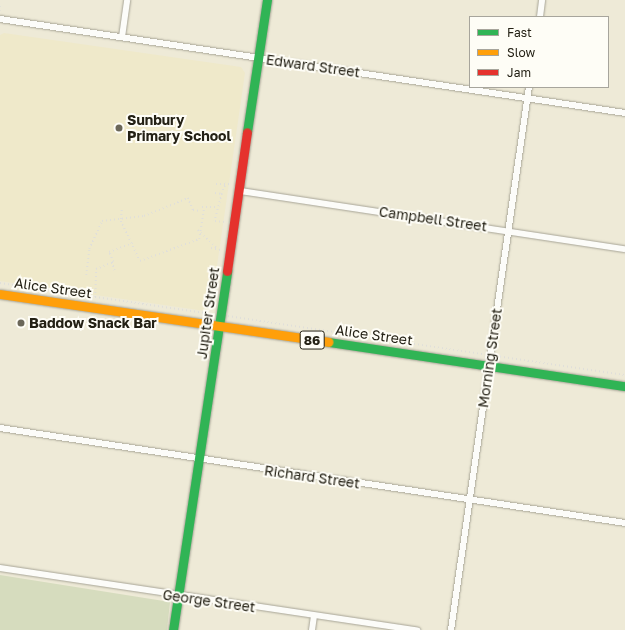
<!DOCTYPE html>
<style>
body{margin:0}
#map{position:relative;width:625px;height:630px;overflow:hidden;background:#eeead7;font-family:"Golos Text",sans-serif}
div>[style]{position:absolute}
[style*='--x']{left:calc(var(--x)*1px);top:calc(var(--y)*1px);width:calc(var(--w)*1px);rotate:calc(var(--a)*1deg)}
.built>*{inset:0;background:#efe9ca}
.green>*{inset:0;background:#d6dcbe}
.path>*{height:1.5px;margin-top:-0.75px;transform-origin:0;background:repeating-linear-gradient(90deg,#e0dfda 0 1px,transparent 0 4px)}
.roads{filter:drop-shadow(0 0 1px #a7a496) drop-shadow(0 0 1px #a7a496)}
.street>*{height:6px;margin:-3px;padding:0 3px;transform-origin:3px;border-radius:3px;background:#fcfcf9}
.fast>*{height:9px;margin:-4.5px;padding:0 4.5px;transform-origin:4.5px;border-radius:4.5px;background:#30b455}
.slow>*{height:9px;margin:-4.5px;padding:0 4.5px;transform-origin:4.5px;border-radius:4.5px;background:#ff9f0a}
.jam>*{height:9px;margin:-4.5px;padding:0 4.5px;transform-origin:4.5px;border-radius:4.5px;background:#e5322d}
.dots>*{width:11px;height:11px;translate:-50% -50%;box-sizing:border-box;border:2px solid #fefdf6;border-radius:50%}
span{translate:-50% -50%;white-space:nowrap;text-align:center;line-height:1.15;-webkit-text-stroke:4px #fefdf6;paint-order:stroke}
.shield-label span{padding:1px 3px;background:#fefdf6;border:1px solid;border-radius:3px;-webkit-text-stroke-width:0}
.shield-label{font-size:13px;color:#242115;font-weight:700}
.street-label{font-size:14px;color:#242115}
.poi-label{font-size:14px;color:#242115;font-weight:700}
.left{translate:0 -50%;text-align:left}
.legend{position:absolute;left:469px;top:16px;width:140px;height:72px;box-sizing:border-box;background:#fefdf6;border:1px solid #a7a59c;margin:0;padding:5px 7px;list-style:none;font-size:12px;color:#242115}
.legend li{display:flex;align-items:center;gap:8px;height:20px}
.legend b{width:20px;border:1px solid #a7a59c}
</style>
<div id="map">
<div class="built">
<div style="clip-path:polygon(4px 33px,241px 67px,245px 73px,211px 307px,205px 311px,0 281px,0 35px)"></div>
</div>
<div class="green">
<div style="clip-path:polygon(0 575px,170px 602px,167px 630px,0 630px)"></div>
</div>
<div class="path">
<div style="--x:0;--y:6;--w:5;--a:90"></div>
<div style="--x:216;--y:184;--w:16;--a:0"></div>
<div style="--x:215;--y:193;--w:7;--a:8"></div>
<div style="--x:222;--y:194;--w:28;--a:105"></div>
<div style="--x:215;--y:221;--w:9;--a:6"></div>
<div style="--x:221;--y:194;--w:12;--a:-66"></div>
<div style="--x:202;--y:207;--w:15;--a:0"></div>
<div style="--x:122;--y:210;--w:11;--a:95"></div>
<div style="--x:121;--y:221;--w:44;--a:64.6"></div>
<div style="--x:140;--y:261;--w:63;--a:-20.4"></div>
<div style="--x:198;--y:230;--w:28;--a:44"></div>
<div style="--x:199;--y:239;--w:31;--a:-81"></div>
<div style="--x:211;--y:248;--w:10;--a:11"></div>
<div style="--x:112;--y:262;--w:9;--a:72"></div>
<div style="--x:86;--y:275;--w:26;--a:-83"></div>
<div style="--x:89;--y:249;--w:31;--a:-65"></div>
<div style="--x:102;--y:221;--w:42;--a:-6.8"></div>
<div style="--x:144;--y:216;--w:48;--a:-22.2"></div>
<div style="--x:188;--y:198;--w:13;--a:67"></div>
<div style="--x:193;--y:210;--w:8;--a:7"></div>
<div style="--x:0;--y:283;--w:214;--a:8.3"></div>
<div style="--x:95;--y:297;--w:28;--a:-88"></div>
<div style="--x:96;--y:269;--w:18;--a:-22"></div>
<div style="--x:113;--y:262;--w:11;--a:-112"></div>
<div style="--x:109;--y:252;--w:26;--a:-21"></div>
<div style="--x:228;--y:316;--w:258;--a:8.5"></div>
<div style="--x:496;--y:356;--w:130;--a:8.4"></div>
</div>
<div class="roads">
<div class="street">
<div style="--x:540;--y:17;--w:17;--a:-83"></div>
<div style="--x:0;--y:19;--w:632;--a:8.55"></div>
<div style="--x:122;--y:37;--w:37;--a:-82"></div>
<div style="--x:240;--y:191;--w:389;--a:8.6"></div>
<div style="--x:0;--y:428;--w:632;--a:8.64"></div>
<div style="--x:0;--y:568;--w:422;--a:8.5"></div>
<div style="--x:312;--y:630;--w:14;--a:-82"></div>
<div style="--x:451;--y:630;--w:549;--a:-81.83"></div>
</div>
<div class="fast">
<div style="--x:247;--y:132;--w:134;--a:-81.4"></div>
<div style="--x:329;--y:342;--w:299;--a:8.5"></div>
<div style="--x:173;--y:630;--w:363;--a:-81.4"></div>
</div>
<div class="slow">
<div style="--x:0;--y:294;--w:332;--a:8.3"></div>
</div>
<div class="jam">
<div style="--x:227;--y:271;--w:140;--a:-81.8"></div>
</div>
</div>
<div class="dots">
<div style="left:119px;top:128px;background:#6b6759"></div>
<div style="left:21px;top:323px;background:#6b6759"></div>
</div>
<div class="shield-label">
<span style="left:312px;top:340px">86</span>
</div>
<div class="street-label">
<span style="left:313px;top:66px;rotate:8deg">Edward Street</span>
<span style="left:433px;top:219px;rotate:8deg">Campbell Street</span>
<span style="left:53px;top:288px;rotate:8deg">Alice Street</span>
<span style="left:208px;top:313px;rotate:-82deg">Jupiter Street</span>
<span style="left:374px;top:335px;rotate:8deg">Alice Street</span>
<span style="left:490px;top:358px;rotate:-82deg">Morning Street</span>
<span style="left:312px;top:477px;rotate:8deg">Richard Street</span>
<span style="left:209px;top:601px;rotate:8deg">George Street</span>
</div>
<div class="poi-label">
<span class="left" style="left:127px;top:128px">Sunbury<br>Primary School</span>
<span class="left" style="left:29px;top:323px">Baddow Snack Bar</span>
</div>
<ul class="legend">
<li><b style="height:5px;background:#30b455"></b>Fast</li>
<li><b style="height:5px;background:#ff9f0a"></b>Slow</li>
<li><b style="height:5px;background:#e5322d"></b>Jam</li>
</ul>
</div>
